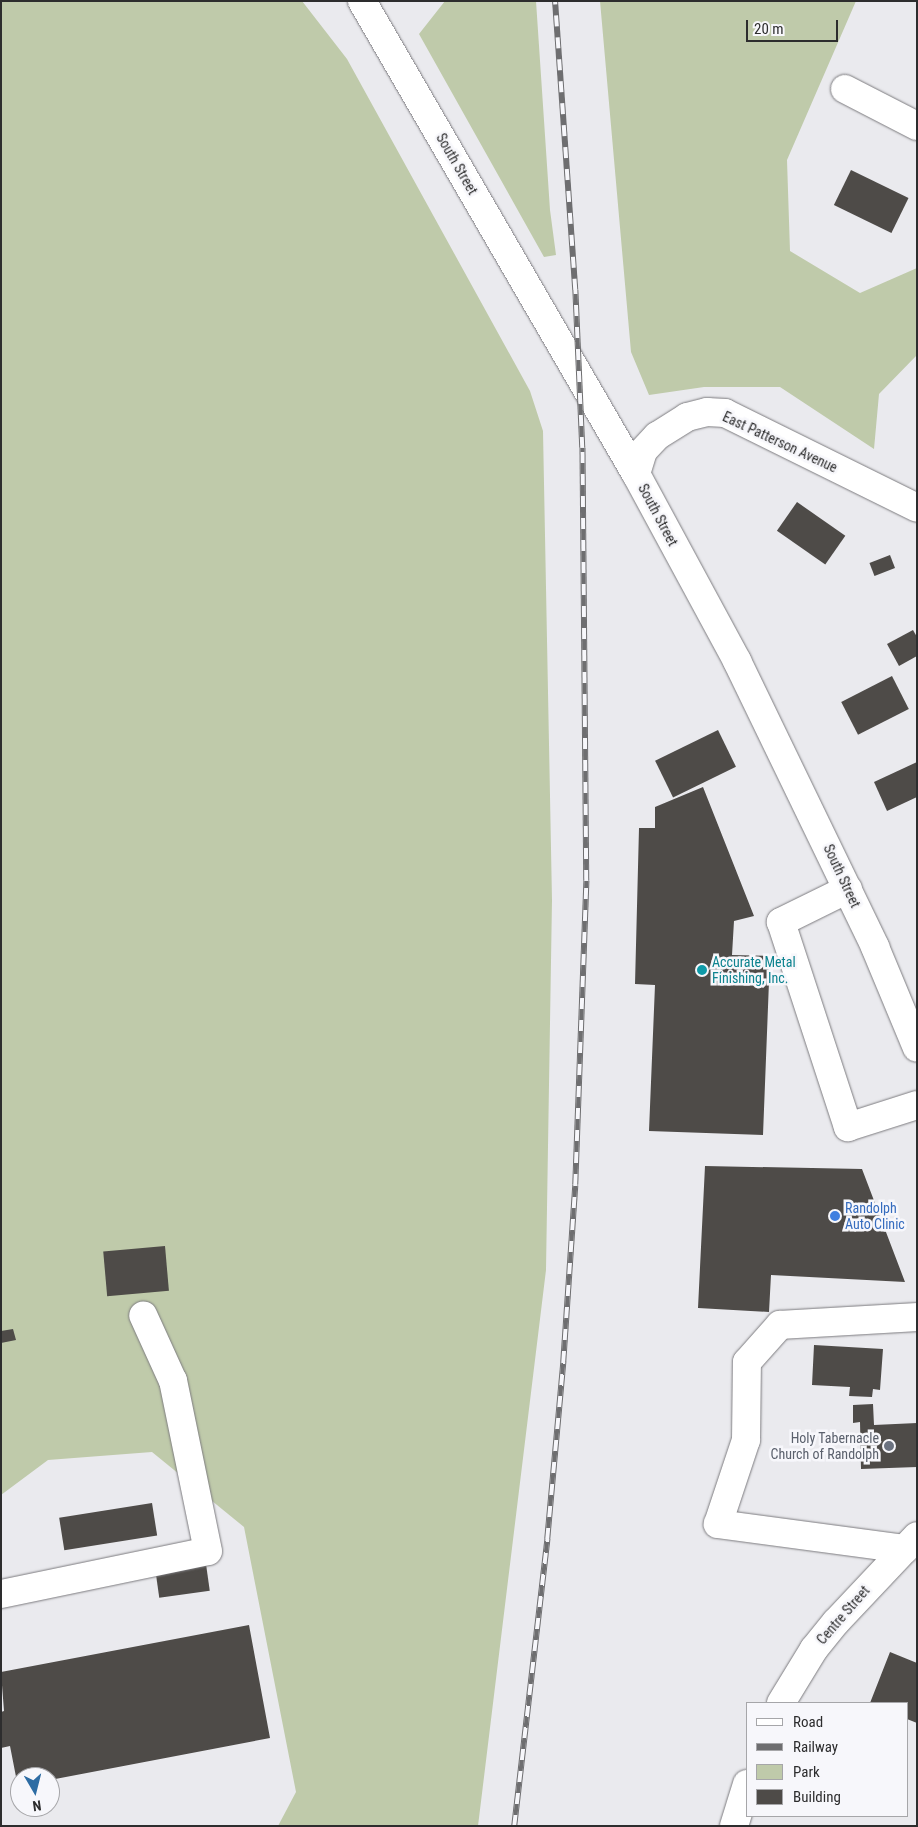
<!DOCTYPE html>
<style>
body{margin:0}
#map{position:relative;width:918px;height:1827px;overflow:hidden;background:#eaeaee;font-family:"Roboto Condensed",sans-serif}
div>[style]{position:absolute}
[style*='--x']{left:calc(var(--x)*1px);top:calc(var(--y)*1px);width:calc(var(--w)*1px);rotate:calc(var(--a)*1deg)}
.green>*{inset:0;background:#bfcaaa}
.building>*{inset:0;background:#4e4b48;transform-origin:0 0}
.roads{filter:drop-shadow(0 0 1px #7c7b7f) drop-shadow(0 0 1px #7c7b7f)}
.minor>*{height:28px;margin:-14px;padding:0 14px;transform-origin:14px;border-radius:14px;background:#fff}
.major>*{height:28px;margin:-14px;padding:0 14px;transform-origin:14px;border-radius:14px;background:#fff}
.rail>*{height:5.5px;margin-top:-2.75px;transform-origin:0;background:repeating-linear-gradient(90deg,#f7f7fb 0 11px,#6e6e70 0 22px);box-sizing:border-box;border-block:1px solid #6e6e70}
.dots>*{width:14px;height:14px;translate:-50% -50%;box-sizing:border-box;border:2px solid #f7f7fb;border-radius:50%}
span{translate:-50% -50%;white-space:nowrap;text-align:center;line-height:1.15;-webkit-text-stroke:5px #f7f7fb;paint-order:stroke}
.street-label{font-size:14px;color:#2d2d2e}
.culture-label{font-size:14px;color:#0d838f}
.left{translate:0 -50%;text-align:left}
.shop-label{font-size:14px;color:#366cbe}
.worship-label{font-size:14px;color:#5b616d}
.right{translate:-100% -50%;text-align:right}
.frame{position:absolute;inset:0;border:2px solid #2d2d2e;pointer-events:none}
.legend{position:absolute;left:746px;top:1702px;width:162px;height:115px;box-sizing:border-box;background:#f7f7fb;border:1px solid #a6a6a9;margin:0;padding:6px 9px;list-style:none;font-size:15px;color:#2d2d2e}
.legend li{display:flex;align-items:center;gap:10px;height:25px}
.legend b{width:25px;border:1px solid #a6a6a9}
.north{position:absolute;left:10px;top:1767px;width:50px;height:50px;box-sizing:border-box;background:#f7f7fb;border:1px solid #a6a6a9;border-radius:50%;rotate:172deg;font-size:14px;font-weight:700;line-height:20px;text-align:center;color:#2d2d2e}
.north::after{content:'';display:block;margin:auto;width:18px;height:22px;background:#2d6ca3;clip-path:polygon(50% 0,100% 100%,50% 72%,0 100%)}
.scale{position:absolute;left:746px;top:20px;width:92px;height:22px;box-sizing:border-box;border:2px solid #2d2d2e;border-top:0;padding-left:6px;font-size:15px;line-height:18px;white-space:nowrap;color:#2d2d2e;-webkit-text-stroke:4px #f7f7fb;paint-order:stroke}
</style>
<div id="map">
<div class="green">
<div style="clip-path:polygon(1px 1px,302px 1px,347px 59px,530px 391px,543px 431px,552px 900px,546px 1270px,478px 1826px,278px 1826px,296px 1792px,244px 1527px,152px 1452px,48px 1460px,1px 1495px)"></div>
<div style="clip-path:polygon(445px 1px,536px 1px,550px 210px,556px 255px,544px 257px,419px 34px)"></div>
<div style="clip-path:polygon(600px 1px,856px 1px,787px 160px,790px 251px,860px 293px,917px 268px,917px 355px,879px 394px,874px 449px,780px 387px,704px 387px,649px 395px,631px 352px)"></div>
</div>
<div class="building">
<div style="left:851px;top:170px;width:64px;height:39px;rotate:26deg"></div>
<div style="left:797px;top:502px;width:59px;height:35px;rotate:35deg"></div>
<div style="left:890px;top:555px;width:14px;height:22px;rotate:69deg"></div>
<div style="clip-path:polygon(913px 630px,917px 637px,917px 656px,899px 666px,887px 644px)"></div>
<div style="left:892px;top:676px;width:37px;height:57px;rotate:63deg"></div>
<div style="left:718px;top:730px;width:41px;height:70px;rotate:64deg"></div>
<div style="clip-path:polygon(917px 762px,917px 797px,887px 811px,874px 782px)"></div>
<div style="clip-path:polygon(703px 787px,754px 916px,734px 921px,732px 955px,770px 956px,763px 1135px,649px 1131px,655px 985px,635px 984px,639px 828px,655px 828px,655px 807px)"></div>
<div style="clip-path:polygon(705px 1166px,862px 1169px,905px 1282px,771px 1275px,769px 1312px,698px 1308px)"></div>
<div style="left:165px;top:1246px;width:45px;height:62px;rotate:85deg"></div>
<div style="clip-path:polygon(13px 1329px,16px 1340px,1px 1343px,1px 1331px)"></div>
<div style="clip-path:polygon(814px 1345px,883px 1349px,880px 1390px,873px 1389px,872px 1397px,849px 1396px,850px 1387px,812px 1385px)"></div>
<div style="clip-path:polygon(873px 1404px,874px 1425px,917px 1423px,917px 1467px,861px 1469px,860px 1422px,853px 1423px,853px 1405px)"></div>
<div style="left:152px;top:1503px;width:33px;height:94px;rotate:81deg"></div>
<div style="left:206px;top:1564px;width:27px;height:51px;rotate:82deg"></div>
<div style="clip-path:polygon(249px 1625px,270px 1738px,50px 1780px,50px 1777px,20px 1777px,18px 1787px,10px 1746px,1px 1748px,1px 1712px,4px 1711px,1px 1672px)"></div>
<div style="clip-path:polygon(890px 1652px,917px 1663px,917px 1723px,907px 1719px,907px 1703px,870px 1703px)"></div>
</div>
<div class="roads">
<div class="minor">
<div style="--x:845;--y:89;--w:81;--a:27.2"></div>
<div style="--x:636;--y:474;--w:24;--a:-73"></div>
<div style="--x:643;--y:451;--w:21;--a:-47"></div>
<div style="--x:657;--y:436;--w:36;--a:-32"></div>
<div style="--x:687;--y:417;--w:21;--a:-14"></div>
<div style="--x:707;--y:412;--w:18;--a:3"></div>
<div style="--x:725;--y:413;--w:214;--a:26.3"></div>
<div style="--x:848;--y:889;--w:75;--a:153.8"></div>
<div style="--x:781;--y:922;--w:216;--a:71.9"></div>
<div style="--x:848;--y:1127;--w:72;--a:-17.7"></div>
<div style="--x:905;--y:1549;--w:189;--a:-172.4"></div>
<div style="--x:718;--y:1524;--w:89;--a:-71.6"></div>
<div style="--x:746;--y:1440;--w:78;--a:-89.3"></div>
<div style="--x:747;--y:1362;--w:50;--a:-48.3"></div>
<div style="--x:780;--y:1325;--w:137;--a:-3.3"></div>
<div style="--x:1;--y:1594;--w:211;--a:-11.7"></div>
<div style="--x:208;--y:1551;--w:174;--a:-101.6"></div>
<div style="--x:173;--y:1381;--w:72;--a:-114.4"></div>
</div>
<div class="major">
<div style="--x:362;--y:1;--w:547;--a:59.92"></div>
<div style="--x:636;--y:474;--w:213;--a:61.6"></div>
<div style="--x:737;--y:661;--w:318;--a:64.2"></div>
<div style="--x:875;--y:947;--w:109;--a:67.4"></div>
<div style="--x:781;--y:1703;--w:63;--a:-58.6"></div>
<div style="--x:814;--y:1649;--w:35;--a:-51"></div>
<div style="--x:836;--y:1622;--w:118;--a:-46.7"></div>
<div style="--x:734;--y:1826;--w:44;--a:-72.8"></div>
</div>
</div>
<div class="rail">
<div style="--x:514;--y:1826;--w:289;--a:-83.4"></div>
<div style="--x:547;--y:1539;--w:178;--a:-84.8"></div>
<div style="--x:563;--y:1362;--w:177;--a:-86.1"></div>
<div style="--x:575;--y:1185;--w:304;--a:-87.9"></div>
<div style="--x:586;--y:881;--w:433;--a:-90.5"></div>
<div style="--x:582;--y:448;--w:158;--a:-92.5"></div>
<div style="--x:575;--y:290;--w:290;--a:-94"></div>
</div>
<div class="dots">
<div style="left:702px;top:970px;background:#0f9aa8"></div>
<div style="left:835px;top:1216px;background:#3f7fe0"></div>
<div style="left:889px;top:1446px;background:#6b7280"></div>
</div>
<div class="street-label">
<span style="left:457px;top:164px;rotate:60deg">South Street</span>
<span style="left:780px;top:442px;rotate:25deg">East Patterson Avenue</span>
<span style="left:658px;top:515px;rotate:62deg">South Street</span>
<span style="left:842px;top:876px;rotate:65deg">South Street</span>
<span style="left:843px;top:1615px;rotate:-49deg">Centre Street</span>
</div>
<div class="culture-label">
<span class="left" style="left:712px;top:970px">Accurate Metal<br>Finishing, Inc.</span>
</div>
<div class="shop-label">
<span class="left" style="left:845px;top:1216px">Randolph<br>Auto Clinic</span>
</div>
<div class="worship-label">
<span class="right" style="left:879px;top:1446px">Holy Tabernacle<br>Church of Randolph</span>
</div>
<div class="frame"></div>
<ul class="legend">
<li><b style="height:6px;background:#fff"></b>Road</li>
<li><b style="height:6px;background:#6e6e70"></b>Railway</li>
<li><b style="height:14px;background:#bfcaaa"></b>Park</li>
<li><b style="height:14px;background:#4e4b48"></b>Building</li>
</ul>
<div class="north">N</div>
<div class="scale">20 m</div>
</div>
